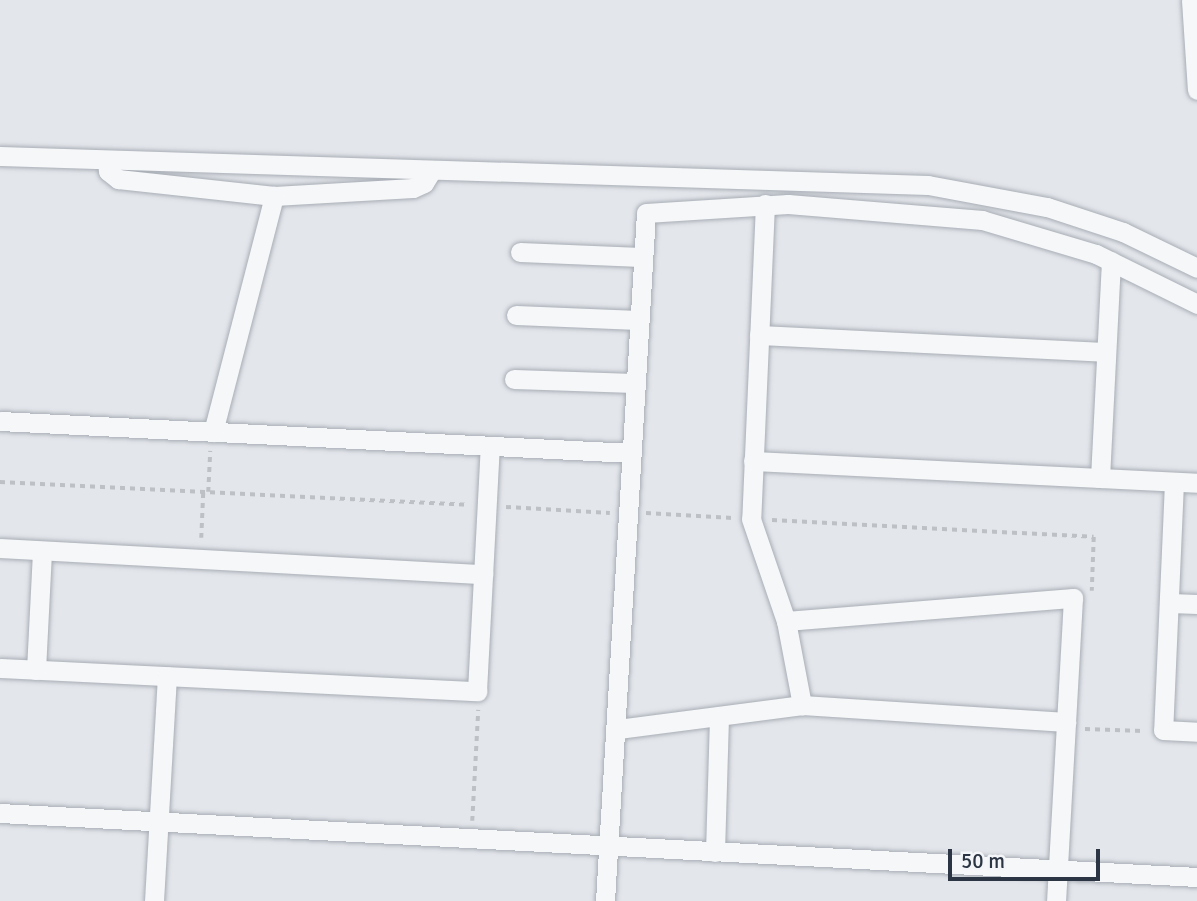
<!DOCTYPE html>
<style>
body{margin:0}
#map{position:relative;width:1197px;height:901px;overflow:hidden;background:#e3e6eb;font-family:Signika,sans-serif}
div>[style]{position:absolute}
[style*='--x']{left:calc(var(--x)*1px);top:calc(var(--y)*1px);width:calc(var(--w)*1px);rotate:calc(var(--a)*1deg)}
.path>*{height:3.5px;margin-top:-1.75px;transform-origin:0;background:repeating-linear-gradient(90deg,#bdc1c6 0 5px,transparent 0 10px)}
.roads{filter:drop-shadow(0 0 2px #a8adb5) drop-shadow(0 0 2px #a8adb5)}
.minor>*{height:19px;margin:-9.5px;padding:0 9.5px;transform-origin:9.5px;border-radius:9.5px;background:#f6f7f9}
span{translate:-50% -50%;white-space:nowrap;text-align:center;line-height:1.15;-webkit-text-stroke:5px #f3f5f8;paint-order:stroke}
.scale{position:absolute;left:948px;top:849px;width:152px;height:32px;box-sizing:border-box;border:4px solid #2b3543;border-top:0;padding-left:9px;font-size:21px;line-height:24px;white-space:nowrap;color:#2b3543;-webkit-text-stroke:5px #f3f5f8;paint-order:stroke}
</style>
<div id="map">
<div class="path">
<div style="--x:0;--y:482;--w:468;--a:2.8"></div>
<div style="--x:208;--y:492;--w:41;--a:-87.2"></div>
<div style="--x:506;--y:507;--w:104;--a:3.3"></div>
<div style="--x:646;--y:513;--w:87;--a:3.3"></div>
<div style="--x:772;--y:520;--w:322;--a:3"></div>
<div style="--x:1094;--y:537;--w:54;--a:92.1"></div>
<div style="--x:201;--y:538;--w:46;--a:-87.5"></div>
<div style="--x:1085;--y:729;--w:58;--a:2"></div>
<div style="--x:472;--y:821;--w:111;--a:-86.9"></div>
</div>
<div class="roads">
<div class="minor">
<div style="--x:1191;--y:0;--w:90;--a:86.2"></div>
<div style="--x:0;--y:156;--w:928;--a:1.79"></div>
<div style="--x:928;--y:185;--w:121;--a:10.5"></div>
<div style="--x:1047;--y:207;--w:80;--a:18.2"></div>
<div style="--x:1123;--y:232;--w:82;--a:25.9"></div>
<div style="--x:107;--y:160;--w:11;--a:85"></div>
<div style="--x:108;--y:171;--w:13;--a:39"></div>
<div style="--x:118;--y:179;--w:157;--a:6.2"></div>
<div style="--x:274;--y:196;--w:139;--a:-3.3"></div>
<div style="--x:413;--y:188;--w:12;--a:-24"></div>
<div style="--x:424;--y:183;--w:15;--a:-58"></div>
<div style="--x:765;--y:204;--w:315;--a:92.5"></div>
<div style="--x:751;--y:519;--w:108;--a:71.1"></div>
<div style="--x:786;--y:621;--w:86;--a:79.2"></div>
<div style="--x:520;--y:252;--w:121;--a:2.4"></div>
<div style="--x:516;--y:315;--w:122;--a:2.3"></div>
<div style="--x:759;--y:335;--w:346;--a:2.8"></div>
<div style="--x:514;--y:379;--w:120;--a:1.9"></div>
<div style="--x:0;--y:421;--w:632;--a:2.9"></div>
<div style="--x:213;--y:432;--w:244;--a:-75.5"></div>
<div style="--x:753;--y:461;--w:445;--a:2.8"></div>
<div style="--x:1100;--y:478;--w:217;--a:-87.1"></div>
<div style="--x:1174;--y:482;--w:248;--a:92.5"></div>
<div style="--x:1163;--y:730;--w:34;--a:3"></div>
<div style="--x:0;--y:548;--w:484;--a:3.1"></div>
<div style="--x:1170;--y:603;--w:27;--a:2"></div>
<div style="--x:786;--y:621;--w:288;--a:-4.6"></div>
<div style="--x:1073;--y:598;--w:303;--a:93.2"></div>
<div style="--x:0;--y:668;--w:478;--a:2.8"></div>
<div style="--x:477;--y:691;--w:245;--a:-87"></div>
<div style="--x:36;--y:670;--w:119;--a:-87.1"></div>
<div style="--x:618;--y:729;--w:186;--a:-7.4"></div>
<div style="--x:802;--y:705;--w:265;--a:3.7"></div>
<div style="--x:0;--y:813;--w:1199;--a:3.06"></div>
<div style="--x:715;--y:852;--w:136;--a:-88.3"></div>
<div style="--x:154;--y:901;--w:225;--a:-86.7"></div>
<div style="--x:605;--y:901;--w:689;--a:-86.59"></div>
<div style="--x:646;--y:213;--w:142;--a:-3.6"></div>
<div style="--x:788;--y:204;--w:195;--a:4.7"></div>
<div style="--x:982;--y:220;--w:119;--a:16.6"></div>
<div style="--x:1096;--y:254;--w:113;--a:26.3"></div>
</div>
</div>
<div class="scale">50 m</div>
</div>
